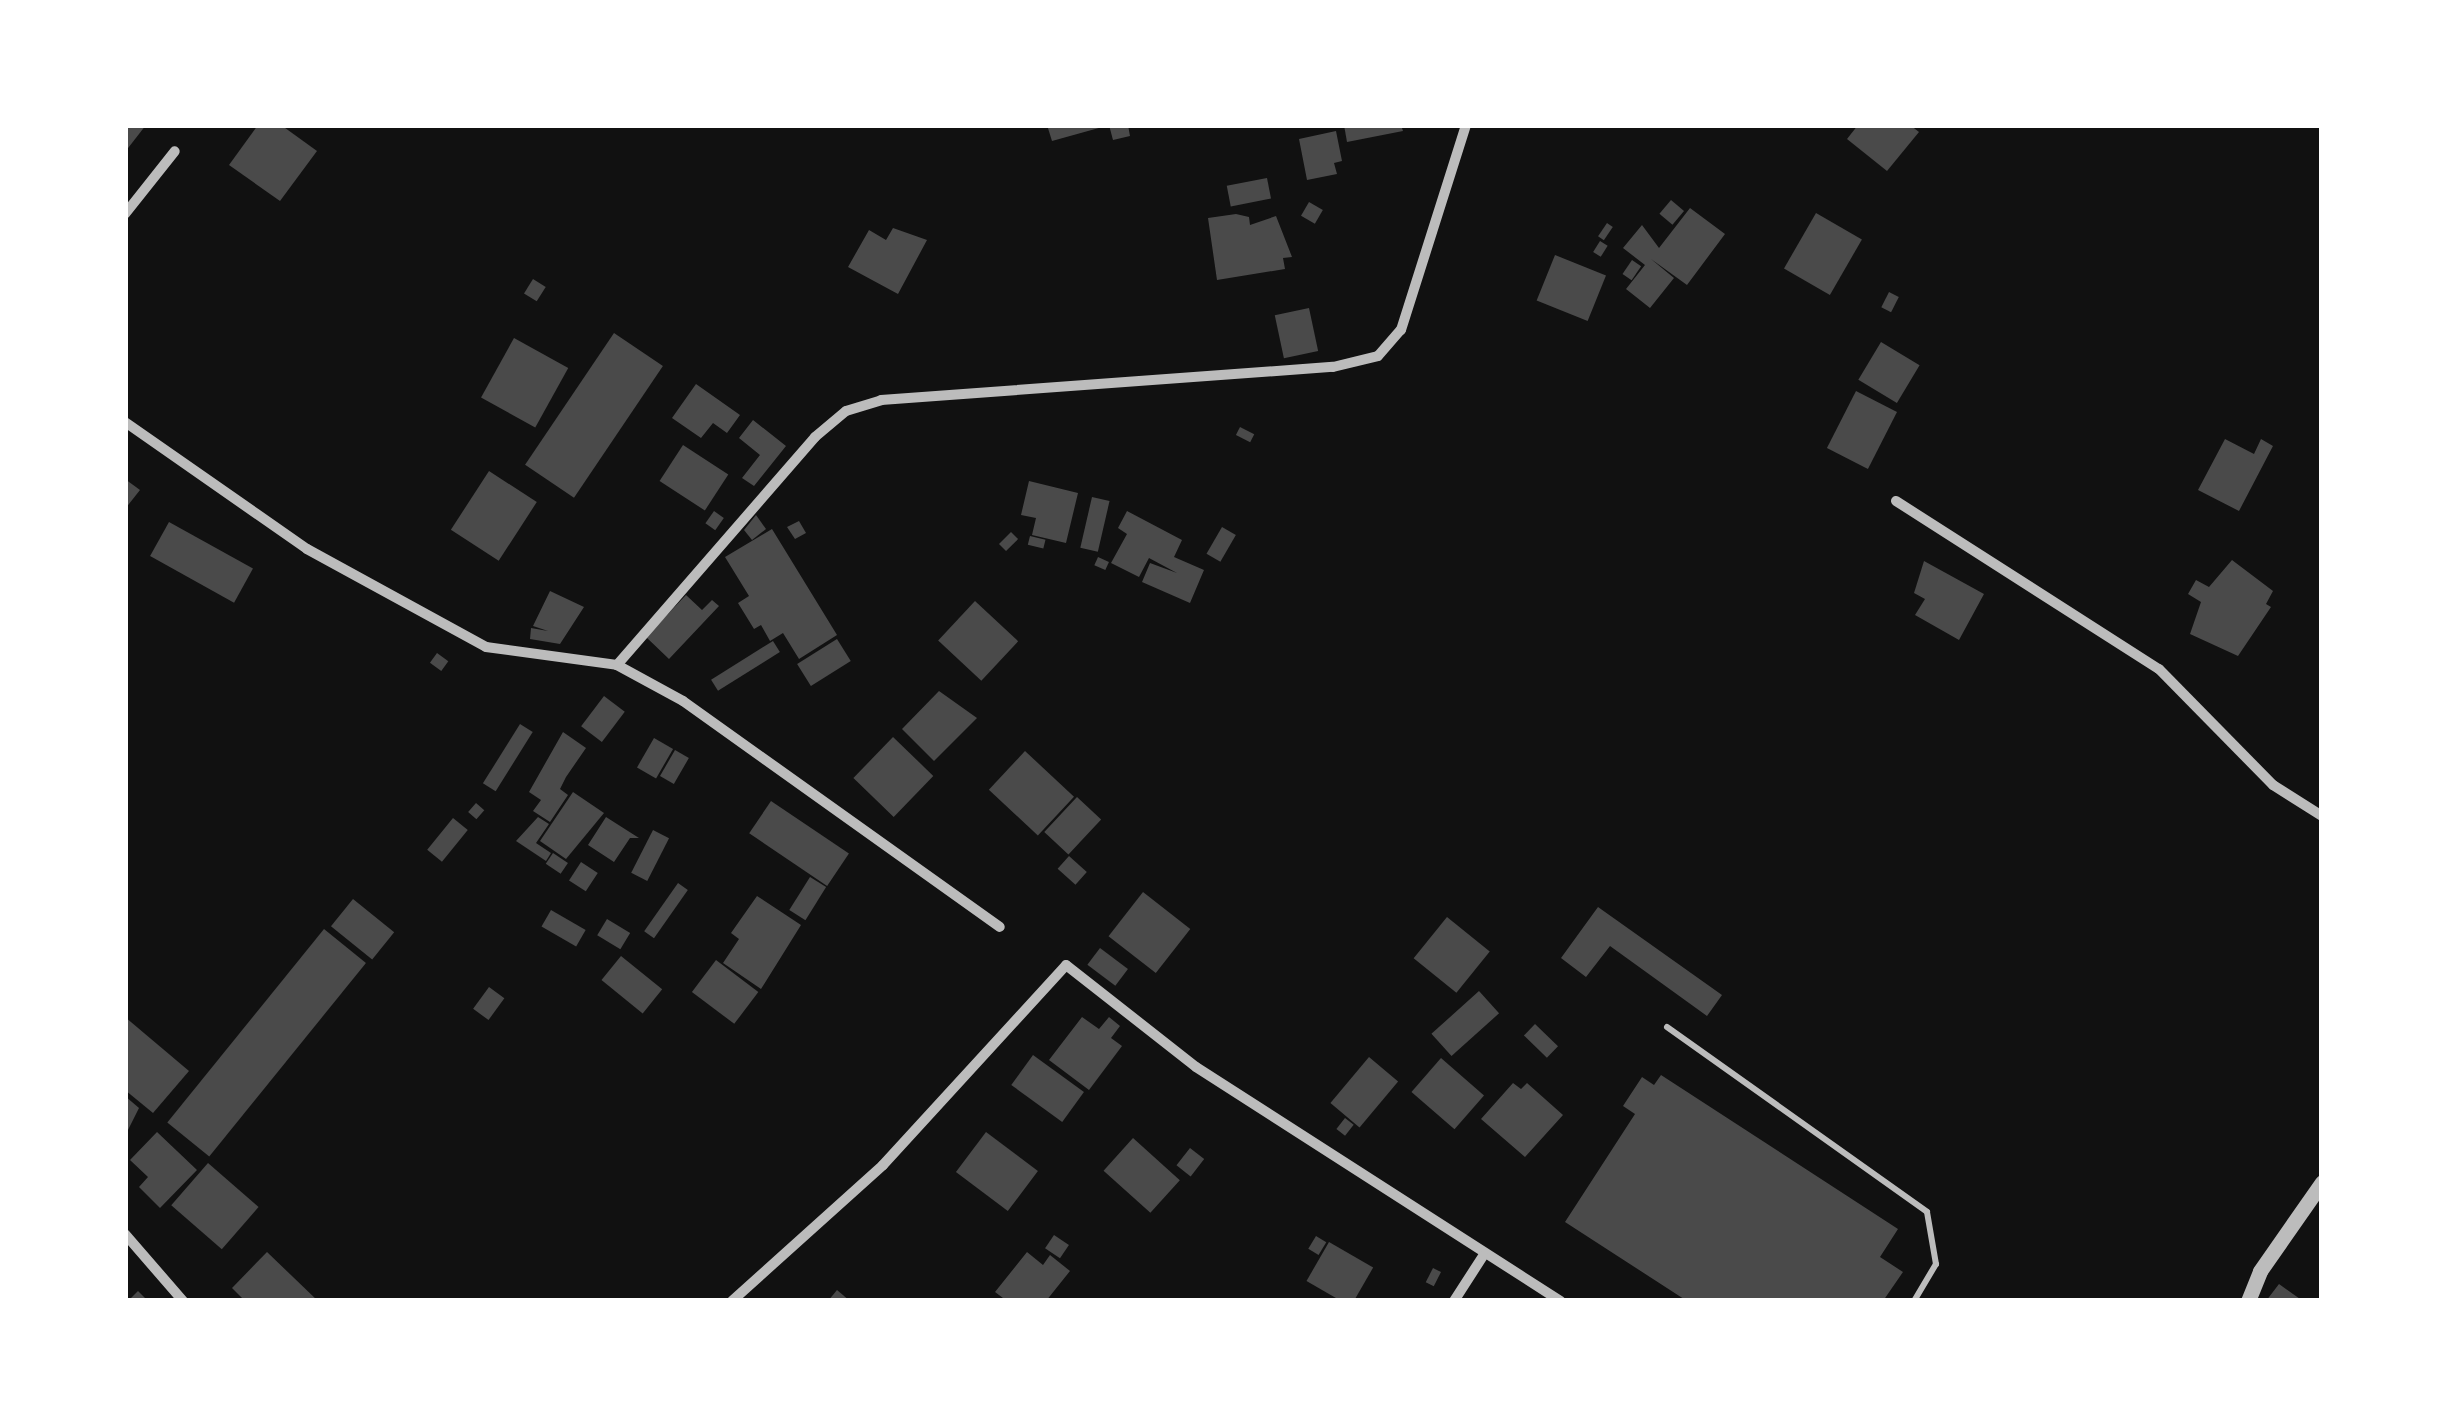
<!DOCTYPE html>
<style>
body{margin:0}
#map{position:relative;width:2447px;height:1426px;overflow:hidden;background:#111;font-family:"Exo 2",sans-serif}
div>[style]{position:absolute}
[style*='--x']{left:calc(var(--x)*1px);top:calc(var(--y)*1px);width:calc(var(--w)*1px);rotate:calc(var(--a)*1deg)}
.building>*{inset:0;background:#4a4a4a;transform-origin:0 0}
.service>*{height:6px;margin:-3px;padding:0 3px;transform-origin:3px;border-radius:3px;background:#bcbcbc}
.minor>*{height:10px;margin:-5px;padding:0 5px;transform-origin:5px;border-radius:5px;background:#bcbcbc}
.tertiary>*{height:15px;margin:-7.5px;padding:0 7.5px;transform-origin:7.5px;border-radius:7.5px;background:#bcbcbc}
span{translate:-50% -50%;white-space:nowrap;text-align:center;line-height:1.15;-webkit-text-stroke:9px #fff;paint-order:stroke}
.frame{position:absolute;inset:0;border:128px solid #fff;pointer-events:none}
</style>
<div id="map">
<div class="building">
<div style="clip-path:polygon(125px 125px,146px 125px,125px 152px)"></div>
<div style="clip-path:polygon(258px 125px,281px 125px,317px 151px,280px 201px,229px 165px)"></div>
<div style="clip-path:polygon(1047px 125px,1106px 125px,1106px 126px,1052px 141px)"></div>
<div style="clip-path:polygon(1109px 125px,1128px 125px,1130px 136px,1113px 140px)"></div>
<div style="clip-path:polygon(1344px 125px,1401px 125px,1403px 131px,1347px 142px)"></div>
<div style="clip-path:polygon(1858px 125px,1910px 125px,1919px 132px,1887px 171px,1847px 139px)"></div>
<div style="clip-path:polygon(1336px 131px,1342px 161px,1334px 163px,1337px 174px,1307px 180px,1299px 139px)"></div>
<div style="left:1267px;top:178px;width:21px;height:41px;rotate:79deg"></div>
<div style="left:1671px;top:200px;width:17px;height:18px;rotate:40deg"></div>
<div style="left:1309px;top:202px;width:16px;height:16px;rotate:30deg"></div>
<div style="clip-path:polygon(1690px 208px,1725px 234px,1687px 285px,1651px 259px,1674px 278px,1650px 308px,1626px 289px,1645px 265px,1623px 248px,1642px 225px,1659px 248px)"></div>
<div style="left:1816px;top:213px;width:53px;height:64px;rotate:30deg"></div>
<div style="clip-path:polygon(1236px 214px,1249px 217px,1250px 225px,1276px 216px,1292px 257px,1283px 258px,1285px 269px,1217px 280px,1208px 218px)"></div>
<div style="left:1607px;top:223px;width:7px;height:16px;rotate:34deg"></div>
<div style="clip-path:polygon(893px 228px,927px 240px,898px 294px,848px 267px,869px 230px,886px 240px)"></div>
<div style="left:1600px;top:241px;width:9px;height:13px;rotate:32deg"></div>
<div style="left:1555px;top:255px;width:55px;height:49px;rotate:22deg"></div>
<div style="left:1632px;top:260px;width:11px;height:17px;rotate:34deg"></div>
<div style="left:533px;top:279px;width:15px;height:17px;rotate:32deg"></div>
<div style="left:1889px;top:292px;width:11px;height:17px;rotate:27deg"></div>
<div style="left:1309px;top:308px;width:44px;height:35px;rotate:78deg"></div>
<div style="left:614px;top:333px;width:59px;height:159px;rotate:34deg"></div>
<div style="left:514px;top:338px;width:62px;height:68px;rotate:29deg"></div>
<div style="left:1881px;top:342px;width:45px;height:44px;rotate:31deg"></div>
<div style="clip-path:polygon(696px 384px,740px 415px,727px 433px,713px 423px,701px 438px,672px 418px)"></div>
<div style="left:1856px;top:391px;width:46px;height:64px;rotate:27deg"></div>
<div style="clip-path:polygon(753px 420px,786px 446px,754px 486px,742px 478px,760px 455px,739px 438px)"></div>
<div style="left:1240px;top:427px;width:16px;height:9px;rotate:27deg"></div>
<div style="clip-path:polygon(2225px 439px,2254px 454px,2261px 439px,2273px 446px,2239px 511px,2198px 490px)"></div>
<div style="left:683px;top:445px;width:54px;height:43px;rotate:33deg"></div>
<div style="left:489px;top:471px;width:57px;height:70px;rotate:33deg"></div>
<div style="clip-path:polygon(125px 479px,140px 490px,125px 509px)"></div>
<div style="clip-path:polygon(1029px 481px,1078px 493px,1066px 543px,1032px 535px,1036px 518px,1021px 515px)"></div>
<div style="left:1092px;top:497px;width:18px;height:52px;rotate:13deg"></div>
<div style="left:714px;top:511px;width:12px;height:15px;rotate:35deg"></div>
<div style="clip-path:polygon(1127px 511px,1182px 540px,1174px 557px,1204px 570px,1190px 603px,1142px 582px,1150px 563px,1177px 573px,1149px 558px,1139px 577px,1111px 563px,1127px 534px,1118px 528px)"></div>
<div style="clip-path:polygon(756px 515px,766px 529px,752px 540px,744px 530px)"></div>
<div style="clip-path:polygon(799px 521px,806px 533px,795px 539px,787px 527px)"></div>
<div style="left:169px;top:522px;width:96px;height:39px;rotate:29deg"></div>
<div style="left:1222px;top:527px;width:16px;height:31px;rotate:30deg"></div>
<div style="clip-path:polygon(772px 529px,837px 635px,799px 659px,783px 633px,770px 641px,761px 625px,754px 629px,738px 603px,749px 596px,725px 557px)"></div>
<div style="left:1011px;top:532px;width:10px;height:17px;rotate:45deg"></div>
<div style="left:1030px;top:536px;width:16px;height:9px;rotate:14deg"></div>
<div style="left:1098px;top:557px;width:12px;height:9px;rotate:24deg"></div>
<div style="clip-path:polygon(2232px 560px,2273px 591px,2266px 604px,2271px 607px,2238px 656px,2190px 634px,2201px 602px,2188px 594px,2196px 580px,2209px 587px)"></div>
<div style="clip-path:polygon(1924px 561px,1984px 594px,1959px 640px,1915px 615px,1925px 599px,1914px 593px)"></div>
<div style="clip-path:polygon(550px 591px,584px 607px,560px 644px,530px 639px,531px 628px,548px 631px,533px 626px)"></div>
<div style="clip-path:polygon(686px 595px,702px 610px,712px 600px,719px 606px,669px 659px,646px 637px)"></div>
<div style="left:975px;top:601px;width:59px;height:54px;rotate:43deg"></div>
<div style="left:837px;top:639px;width:26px;height:47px;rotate:58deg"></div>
<div style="left:773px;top:641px;width:13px;height:73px;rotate:58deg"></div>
<div style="left:437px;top:653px;width:14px;height:12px;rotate:36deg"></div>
<div style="clip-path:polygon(939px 691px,977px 718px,934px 761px,902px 729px)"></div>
<div style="left:604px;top:696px;width:26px;height:38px;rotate:37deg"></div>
<div style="left:520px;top:724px;width:15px;height:70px;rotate:32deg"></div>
<div style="clip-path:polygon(563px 732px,586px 748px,566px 777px,560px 789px,568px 795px,550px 822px,533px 811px,541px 800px,529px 792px)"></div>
<div style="left:893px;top:737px;width:56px;height:57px;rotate:44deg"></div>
<div style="left:654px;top:738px;width:22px;height:34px;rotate:30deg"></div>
<div style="left:675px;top:750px;width:16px;height:30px;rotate:30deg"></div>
<div style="left:1025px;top:751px;width:67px;height:53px;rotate:43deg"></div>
<div style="clip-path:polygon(573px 792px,604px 813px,566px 859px,540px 841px)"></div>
<div style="left:1077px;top:797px;width:33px;height:48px;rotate:43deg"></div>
<div style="left:771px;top:801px;width:94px;height:39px;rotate:34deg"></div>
<div style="left:476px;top:803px;width:11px;height:12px;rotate:41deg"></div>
<div style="clip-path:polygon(538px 817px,549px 824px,536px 843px,551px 853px,546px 861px,516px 841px)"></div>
<div style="clip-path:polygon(606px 817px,639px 838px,630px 838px,614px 862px,588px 845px)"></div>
<div style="left:453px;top:818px;width:19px;height:41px;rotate:39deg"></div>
<div style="left:653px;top:830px;width:18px;height:48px;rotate:27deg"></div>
<div style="left:553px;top:853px;width:18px;height:13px;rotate:34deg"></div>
<div style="left:1069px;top:856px;width:24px;height:17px;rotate:42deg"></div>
<div style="left:581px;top:862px;width:20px;height:22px;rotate:33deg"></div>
<div style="left:810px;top:877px;width:19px;height:39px;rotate:32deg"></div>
<div style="left:678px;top:883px;width:12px;height:59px;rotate:35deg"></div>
<div style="left:1143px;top:892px;width:60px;height:56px;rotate:38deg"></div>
<div style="clip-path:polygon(757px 896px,801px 925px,761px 989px,723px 963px,739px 939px,731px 933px)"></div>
<div style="left:353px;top:899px;width:53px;height:35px;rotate:39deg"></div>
<div style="clip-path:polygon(1598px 907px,1722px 995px,1707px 1016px,1610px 946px,1586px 977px,1561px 958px)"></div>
<div style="left:551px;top:910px;width:40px;height:19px;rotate:30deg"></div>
<div style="left:1447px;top:917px;width:55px;height:53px;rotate:39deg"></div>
<div style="left:607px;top:919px;width:27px;height:19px;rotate:31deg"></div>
<div style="left:324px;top:929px;width:54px;height:249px;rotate:39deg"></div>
<div style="left:1100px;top:948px;width:35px;height:21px;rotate:37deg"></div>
<div style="left:621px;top:956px;width:53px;height:31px;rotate:39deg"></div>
<div style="left:716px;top:960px;width:53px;height:40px;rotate:37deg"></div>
<div style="left:489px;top:987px;width:19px;height:27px;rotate:36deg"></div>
<div style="left:1479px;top:991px;width:30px;height:64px;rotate:48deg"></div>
<div style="clip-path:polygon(125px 1017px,189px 1071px,153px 1113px,125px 1090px)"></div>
<div style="clip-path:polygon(1082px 1017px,1099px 1029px,1109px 1017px,1120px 1026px,1111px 1038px,1122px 1046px,1089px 1090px,1049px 1060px)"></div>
<div style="left:1535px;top:1024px;width:32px;height:16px;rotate:44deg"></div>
<div style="left:1033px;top:1055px;width:63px;height:37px;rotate:36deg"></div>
<div style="left:1369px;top:1057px;width:38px;height:60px;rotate:40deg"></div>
<div style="left:1441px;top:1058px;width:57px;height:45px;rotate:41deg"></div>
<div style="clip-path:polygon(1661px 1075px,1898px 1229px,1880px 1257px,1903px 1272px,1883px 1301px,1687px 1301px,1565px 1222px,1635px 1114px,1623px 1106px,1642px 1077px,1654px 1085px)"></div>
<div style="clip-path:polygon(1513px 1083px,1521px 1089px,1527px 1083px,1563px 1115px,1525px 1157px,1481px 1119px)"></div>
<div style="clip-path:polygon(125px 1096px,139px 1108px,125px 1136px)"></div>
<div style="left:1345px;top:1118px;width:11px;height:14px;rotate:38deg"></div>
<div style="clip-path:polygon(157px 1132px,197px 1170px,160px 1208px,139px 1187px,148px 1177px,130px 1160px)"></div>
<div style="left:986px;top:1132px;width:65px;height:50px;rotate:37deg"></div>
<div style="left:1133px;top:1138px;width:63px;height:44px;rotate:42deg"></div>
<div style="left:1190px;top:1148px;width:18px;height:22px;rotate:38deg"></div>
<div style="left:208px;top:1163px;width:67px;height:56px;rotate:41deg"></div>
<div style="left:1054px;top:1235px;width:18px;height:16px;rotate:34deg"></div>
<div style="left:1316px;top:1236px;width:12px;height:15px;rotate:31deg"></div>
<div style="left:1329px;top:1242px;width:51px;height:45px;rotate:30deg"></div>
<div style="clip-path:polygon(267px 1252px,318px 1301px,245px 1301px,232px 1288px)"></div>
<div style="clip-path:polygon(1027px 1252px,1043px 1265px,1050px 1255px,1070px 1271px,1046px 1301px,1007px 1301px,995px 1292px)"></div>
<div style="left:1433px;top:1268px;width:9px;height:16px;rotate:27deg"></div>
<div style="clip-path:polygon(2279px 1284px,2293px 1294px,2303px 1301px,2266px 1301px)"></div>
<div style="clip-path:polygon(837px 1290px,850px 1301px,828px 1301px)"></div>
<div style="clip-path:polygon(138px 1291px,148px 1301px,128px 1301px)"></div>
</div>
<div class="service">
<div style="--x:1667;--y:1027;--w:319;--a:35.4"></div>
<div style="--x:1927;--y:1212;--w:53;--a:80.2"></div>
<div style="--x:1936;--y:1264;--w:43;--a:120.7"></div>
</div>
<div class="minor">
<div style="--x:125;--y:214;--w:80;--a:-51.6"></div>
<div style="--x:125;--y:422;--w:222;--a:34.9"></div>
<div style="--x:307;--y:549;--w:204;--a:28.7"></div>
<div style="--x:486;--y:647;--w:132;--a:7.8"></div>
<div style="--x:617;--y:665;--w:75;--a:28.6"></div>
<div style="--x:683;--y:701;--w:389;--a:35.5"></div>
<div style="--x:1896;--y:501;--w:312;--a:32.6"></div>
<div style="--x:2159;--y:669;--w:163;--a:45.5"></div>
<div style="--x:2273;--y:785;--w:58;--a:32.3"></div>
<div style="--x:617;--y:665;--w:302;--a:-49"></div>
<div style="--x:815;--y:437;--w:40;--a:-40"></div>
<div style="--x:846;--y:411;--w:37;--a:-17"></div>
<div style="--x:881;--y:400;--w:453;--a:-4.2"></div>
<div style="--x:1333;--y:367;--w:46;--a:-13.7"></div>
<div style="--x:1378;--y:356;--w:35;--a:-49"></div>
<div style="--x:1401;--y:330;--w:215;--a:-72.4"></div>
<div style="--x:125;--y:1234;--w:89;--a:49.1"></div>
<div style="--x:732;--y:1301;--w:203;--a:-42"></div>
<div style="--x:883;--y:1165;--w:271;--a:-47.5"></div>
<div style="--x:1066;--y:965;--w:165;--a:38.1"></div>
<div style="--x:1196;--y:1067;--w:433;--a:32.7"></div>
<div style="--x:1454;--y:1301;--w:54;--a:-57.2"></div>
</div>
<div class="tertiary">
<div style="--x:2248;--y:1301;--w:32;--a:-68"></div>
<div style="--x:2260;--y:1271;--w:108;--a:-55.1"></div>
</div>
<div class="frame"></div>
</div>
